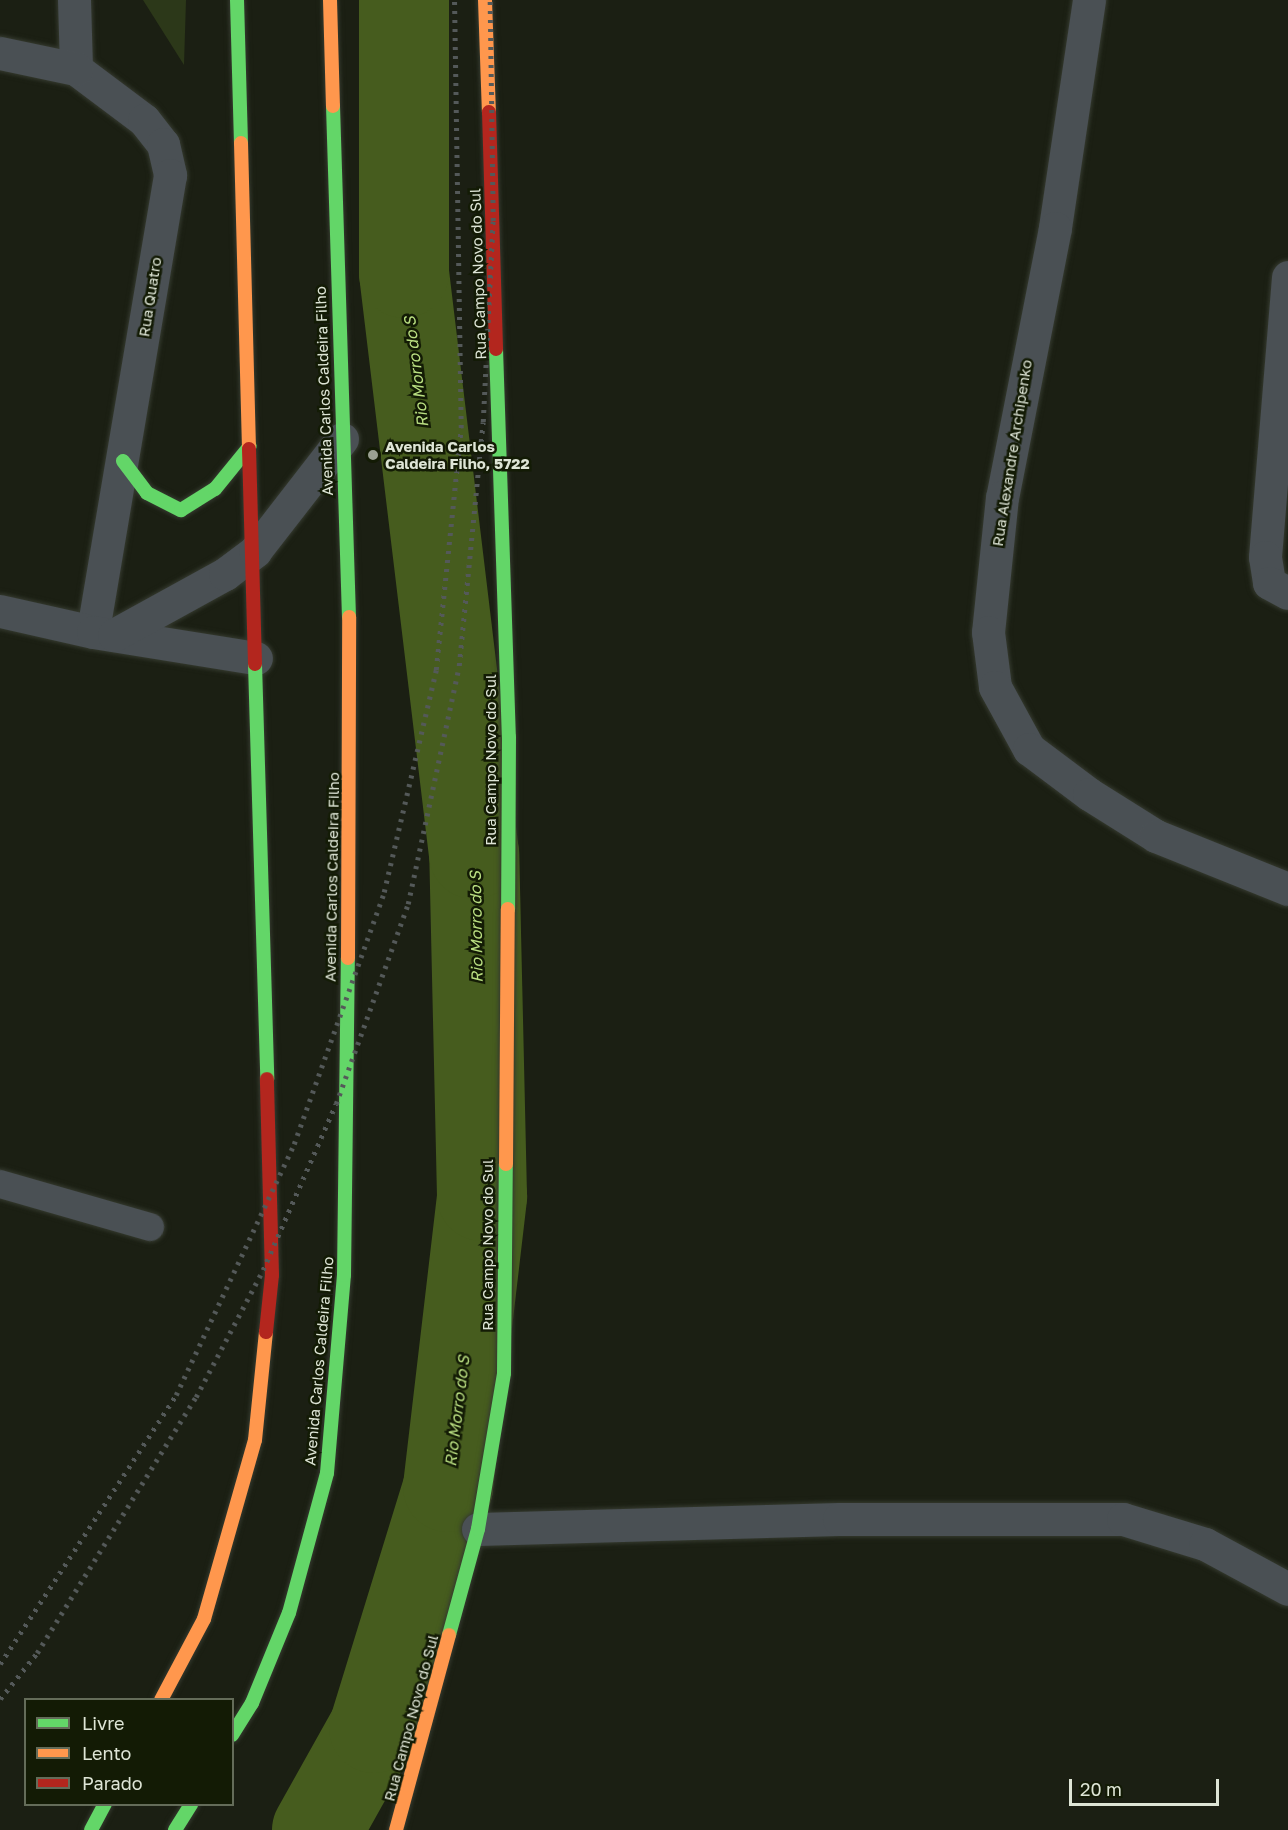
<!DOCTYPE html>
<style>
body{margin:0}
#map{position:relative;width:1288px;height:1830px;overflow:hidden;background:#1b1f13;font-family:"Golos Text",sans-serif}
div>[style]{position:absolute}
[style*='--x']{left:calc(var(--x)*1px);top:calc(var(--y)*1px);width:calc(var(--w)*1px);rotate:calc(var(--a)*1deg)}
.green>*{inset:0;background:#2c3819}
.river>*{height:90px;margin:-45px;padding:0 45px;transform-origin:45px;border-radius:45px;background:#465c1e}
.roads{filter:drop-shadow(0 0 2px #353a2f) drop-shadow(0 0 2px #353a2f)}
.lane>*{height:28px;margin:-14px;padding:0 14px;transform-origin:14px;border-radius:14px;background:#4a5054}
.street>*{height:33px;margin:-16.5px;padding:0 16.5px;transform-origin:16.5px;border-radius:16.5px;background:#4a5054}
.fast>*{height:14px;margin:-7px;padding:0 7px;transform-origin:7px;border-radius:7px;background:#63d668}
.slow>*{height:14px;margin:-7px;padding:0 7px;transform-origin:7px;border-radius:7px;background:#ff974d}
.jam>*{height:14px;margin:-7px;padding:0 7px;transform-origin:7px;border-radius:7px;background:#b3261e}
.rail>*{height:4.5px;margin-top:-2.25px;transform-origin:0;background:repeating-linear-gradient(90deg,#545959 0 3px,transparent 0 9px)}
.dots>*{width:16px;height:16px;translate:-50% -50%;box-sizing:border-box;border:3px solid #131b05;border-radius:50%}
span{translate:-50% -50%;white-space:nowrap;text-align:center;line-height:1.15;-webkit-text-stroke:5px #131b05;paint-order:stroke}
.street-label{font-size:15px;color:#dee5d6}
.poi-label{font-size:15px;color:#dee5d6;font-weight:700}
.left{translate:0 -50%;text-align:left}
.water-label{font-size:16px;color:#b9de81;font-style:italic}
.legend{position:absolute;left:24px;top:1698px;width:210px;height:108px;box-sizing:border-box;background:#131b05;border:2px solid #646c59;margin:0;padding:8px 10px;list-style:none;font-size:18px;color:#dee5d6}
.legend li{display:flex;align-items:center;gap:12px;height:30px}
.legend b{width:30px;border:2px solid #646c59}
.scale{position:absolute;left:1069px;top:1779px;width:150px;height:27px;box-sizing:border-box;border:3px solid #dee5d6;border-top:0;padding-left:8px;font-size:18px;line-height:21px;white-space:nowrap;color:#dee5d6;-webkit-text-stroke:4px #131b05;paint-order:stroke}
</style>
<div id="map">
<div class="green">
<div style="clip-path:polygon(143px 0,186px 0,184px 65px)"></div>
</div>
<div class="river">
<div style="--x:317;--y:1830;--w:117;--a:-60.8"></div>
<div style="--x:374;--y:1728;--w:252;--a:-72.9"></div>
<div style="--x:448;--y:1487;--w:293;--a:-83.3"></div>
<div style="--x:482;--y:1196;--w:342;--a:-91.3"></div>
<div style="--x:474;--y:854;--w:585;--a:-96.87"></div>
<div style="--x:404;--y:273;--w:273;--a:-90"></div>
</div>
<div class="roads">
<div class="lane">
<div style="--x:0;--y:1184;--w:156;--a:16"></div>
</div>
<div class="street">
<div style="--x:74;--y:0;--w:69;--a:88.3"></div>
<div style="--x:76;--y:69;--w:85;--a:36.9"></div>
<div style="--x:144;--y:120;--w:31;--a:52"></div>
<div style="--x:163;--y:144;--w:32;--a:77"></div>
<div style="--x:170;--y:175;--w:463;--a:99.6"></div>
<div style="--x:1089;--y:0;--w:231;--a:98.5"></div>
<div style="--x:1055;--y:228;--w:274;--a:101.1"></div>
<div style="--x:1002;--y:497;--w:136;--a:95.9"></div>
<div style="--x:988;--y:632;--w:55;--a:82.7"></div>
<div style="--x:995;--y:687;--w:71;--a:61.3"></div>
<div style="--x:1029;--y:749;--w:75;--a:36.9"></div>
<div style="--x:1089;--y:794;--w:79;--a:32.1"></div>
<div style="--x:1156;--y:836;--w:142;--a:21.9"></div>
<div style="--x:0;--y:53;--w:78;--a:11.9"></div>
<div style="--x:1288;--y:277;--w:281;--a:94.7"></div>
<div style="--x:1265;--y:557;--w:26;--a:81"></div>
<div style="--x:1269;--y:583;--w:21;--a:28"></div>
<div style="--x:0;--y:611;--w:95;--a:12.7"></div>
<div style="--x:93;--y:632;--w:165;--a:9.1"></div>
<div style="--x:114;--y:635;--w:127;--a:-28.8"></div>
<div style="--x:225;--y:574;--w:38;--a:-37"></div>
<div style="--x:255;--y:551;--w:142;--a:-52.2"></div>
<div style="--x:478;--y:1529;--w:361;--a:-1.6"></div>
<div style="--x:839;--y:1519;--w:284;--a:0"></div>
<div style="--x:1123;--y:1519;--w:86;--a:17"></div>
<div style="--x:1205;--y:1544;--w:94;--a:28.5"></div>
</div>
<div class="fast">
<div style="--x:237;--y:0;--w:143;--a:88.4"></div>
<div style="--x:333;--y:106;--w:511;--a:88.21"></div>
<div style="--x:496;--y:349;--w:388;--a:88.1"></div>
<div style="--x:509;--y:737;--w:172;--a:90.3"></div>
<div style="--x:123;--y:461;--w:40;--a:53"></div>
<div style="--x:147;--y:493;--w:38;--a:27"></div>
<div style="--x:181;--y:510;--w:40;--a:-32"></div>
<div style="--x:215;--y:489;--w:55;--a:-50.9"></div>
<div style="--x:255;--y:664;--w:415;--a:88.3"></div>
<div style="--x:449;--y:1635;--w:110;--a:-74.7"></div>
<div style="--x:478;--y:1529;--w:158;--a:-80.5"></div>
<div style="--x:504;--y:1373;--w:209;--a:-89.5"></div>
<div style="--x:232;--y:1735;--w:38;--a:-58"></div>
<div style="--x:252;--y:1703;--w:97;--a:-67.7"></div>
<div style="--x:289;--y:1613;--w:145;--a:-74.8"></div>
<div style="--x:327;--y:1473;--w:199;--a:-85.1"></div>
<div style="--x:344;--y:1275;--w:317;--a:-89.3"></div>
<div style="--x:91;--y:1830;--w:30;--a:-62"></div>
<div style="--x:175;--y:1830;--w:31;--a:-58"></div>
</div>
<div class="slow">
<div style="--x:330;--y:0;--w:106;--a:88.4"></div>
<div style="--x:485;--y:0;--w:112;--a:88"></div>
<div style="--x:241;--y:143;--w:306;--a:88.5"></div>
<div style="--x:348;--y:958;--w:341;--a:-89.8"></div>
<div style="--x:506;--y:1164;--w:255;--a:-89.6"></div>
<div style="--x:161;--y:1700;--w:92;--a:-62"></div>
<div style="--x:204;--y:1619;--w:186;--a:-74.1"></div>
<div style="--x:255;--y:1440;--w:109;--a:-84.2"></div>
<div style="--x:396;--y:1830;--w:202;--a:-74.8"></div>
</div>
<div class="jam">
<div style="--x:489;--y:112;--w:237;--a:88.3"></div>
<div style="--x:249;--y:449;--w:215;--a:88.4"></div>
<div style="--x:266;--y:1332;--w:57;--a:-84"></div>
<div style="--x:272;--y:1275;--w:196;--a:-91.5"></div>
</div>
</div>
<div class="rail">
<div style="--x:0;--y:1664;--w:321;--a:-56.8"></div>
<div style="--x:176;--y:1395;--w:277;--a:-64.8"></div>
<div style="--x:294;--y:1144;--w:268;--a:-70.3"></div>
<div style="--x:384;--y:892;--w:228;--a:-76.8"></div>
<div style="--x:436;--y:670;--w:243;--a:-84.1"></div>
<div style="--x:461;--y:428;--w:428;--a:-90.9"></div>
<div style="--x:0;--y:1699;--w:59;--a:-51.2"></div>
<div style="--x:37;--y:1653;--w:301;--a:-58.2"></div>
<div style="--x:196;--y:1397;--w:144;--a:-62.2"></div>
<div style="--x:263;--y:1270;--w:181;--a:-66.3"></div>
<div style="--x:336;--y:1104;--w:213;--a:-70.2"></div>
<div style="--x:408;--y:904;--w:243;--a:-77.9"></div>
<div style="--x:459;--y:666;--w:245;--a:-84.4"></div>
<div style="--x:483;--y:422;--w:201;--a:-87.2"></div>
<div style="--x:493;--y:221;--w:221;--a:-90.8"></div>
</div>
<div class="dots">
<div style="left:373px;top:455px;background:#9aa092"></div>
</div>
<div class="street-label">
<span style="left:478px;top:274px;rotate:-92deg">Rua Campo Novo do Sul</span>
<span style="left:150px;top:297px;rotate:-81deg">Rua Quatro</span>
<span style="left:324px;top:391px;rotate:-92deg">Avenida Carlos Caldeira Filho</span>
<span style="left:1012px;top:453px;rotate:-81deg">Rua Alexandre Archipenko</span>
<span style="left:491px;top:760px;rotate:-90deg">Rua Campo Novo do Sul</span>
<span style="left:332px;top:877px;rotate:-89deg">Avenida Carlos Caldeira Filho</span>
<span style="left:488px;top:1245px;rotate:-90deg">Rua Campo Novo do Sul</span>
<span style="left:319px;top:1361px;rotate:-85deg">Avenida Carlos Caldeira Filho</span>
<span style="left:411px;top:1718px;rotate:-75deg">Rua Campo Novo do Sul</span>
</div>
<div class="poi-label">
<span class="left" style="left:385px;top:455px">Avenida Carlos<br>Caldeira Filho, 5722</span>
</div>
<div class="water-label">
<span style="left:416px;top:372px;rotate:-97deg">Rio Morro do S</span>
<span style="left:476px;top:927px;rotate:-91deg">Rio Morro do S</span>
<span style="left:457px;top:1411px;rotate:-83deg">Rio Morro do S</span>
</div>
<ul class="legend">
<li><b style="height:8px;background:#63d668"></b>Livre</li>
<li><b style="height:8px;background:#ff974d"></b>Lento</li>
<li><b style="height:8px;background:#b3261e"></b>Parado</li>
</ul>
<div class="scale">20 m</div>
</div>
